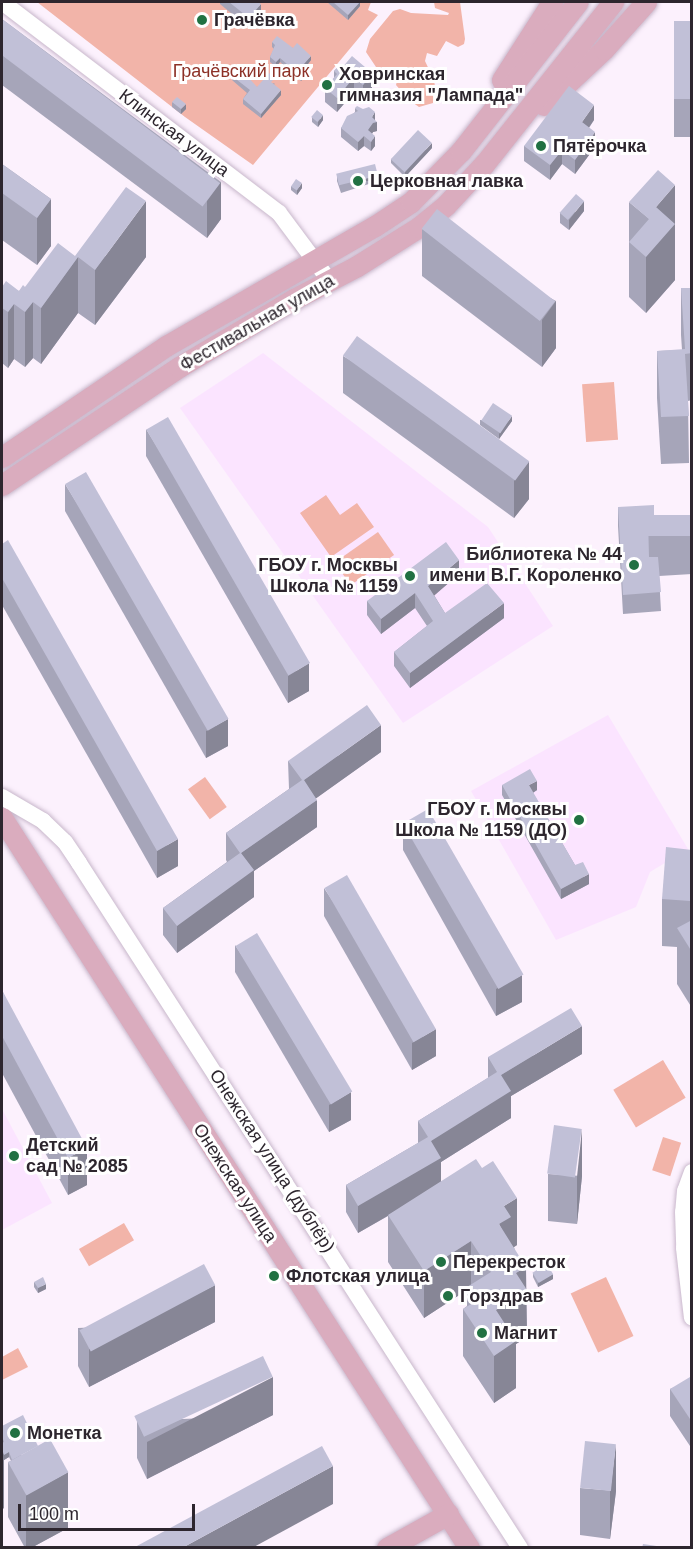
<!DOCTYPE html>
<meta charset="utf-8">
<style>
body{margin:0}
#map{position:relative;width:693px;height:1549px;overflow:hidden;background:#fcf1fd;font-family:Arial,sans-serif}
div>[style]{position:absolute}
[style*='--x']{left:calc(var(--x)*1px);top:calc(var(--y)*1px);width:calc(var(--w)*1px);rotate:calc(var(--a)*1deg)}
.built>*{inset:0;background:#fbe4ff}
.green>*{inset:0;background:#f2b4a9;transform-origin:0 0}
.roads{filter:drop-shadow(0 0 2px #c8b7cb) drop-shadow(0 0 2px #c8b7cb)}
.minor>*{height:16px;margin:-8px;padding:0 8px;transform-origin:8px;border-radius:8px;background:#fff}
.major>*{height:21px;margin:-10.5px;padding:0 10.5px;transform-origin:10.5px;border-radius:10.5px;background:#daacbe}
.wall>*{inset:0;background:#a6a5b9;transform-origin:0 0}
.shaded-wall>*{inset:0;background:#878696;transform-origin:0 0}
.building>*{inset:0;background:#c1c0d7;transform-origin:0 0}
.dots>*{width:16px;height:16px;translate:-50% -50%;box-sizing:border-box;border:3px solid #fff;border-radius:50%}
span{translate:-50% -50%;white-space:nowrap;text-align:center;line-height:1.15;-webkit-text-stroke:6px #fff;paint-order:stroke}
.poi-label{font-size:18px;color:#2d262e;font-weight:700}
.left{translate:0 -50%;text-align:left}
.right{translate:-100% -50%;text-align:right}
.park-label{font-size:18px;color:#8d3127}
.street-label{font-size:18px;color:#2d262e}
.frame{position:absolute;inset:0;border:3px solid #2d262e;pointer-events:none}
.scale{position:absolute;left:18px;top:1504px;width:177px;height:27px;box-sizing:border-box;border:3px solid #2d262e;border-top:0;padding-left:8px;font-size:18px;line-height:21px;white-space:nowrap;color:#2d262e;-webkit-text-stroke:4px #fff;paint-order:stroke}
</style>
<div id="map">
<div class="built">
<div style="clip-path:polygon(263px 353px,488px 527px,553px 626px,403px 723px,180px 408px)"></div>
<div style="clip-path:polygon(608px 715px,688px 849px,650px 872px,636px 907px,556px 940px,471px 791px)"></div>
<div style="clip-path:polygon(2px 1109px,52px 1203px,2px 1230px)"></div>
</div>
<div class="green">
<div style="clip-path:polygon(37px 2px,371px 2px,368px 10px,378px 15px,253px 165px,185px 117px)"></div>
<div style="clip-path:polygon(434px 2px,460px 2px,465px 39px,464px 44px,458px 47px,446px 41px,437px 56px,427px 53px,425px 61px,434px 80px,436px 93px,433px 103px,419px 107px,409px 100px,396px 85px,400px 69px,376px 67px,366px 52px,370px 39px,393px 11px,400px 9px,411px 13px,448px 15px,449px 13px,435px 8px)"></div>
<div style="left:614px;top:382px;width:58px;height:32px;rotate:86deg"></div>
<div style="clip-path:polygon(326px 495px,340px 515px,357px 503px,374px 527px,331px 557px,300px 513px)"></div>
<div style="left:378px;top:532px;width:28px;height:53px;rotate:55deg"></div>
<div style="left:205px;top:777px;width:37px;height:21px;rotate:54deg"></div>
<div style="left:663px;top:1060px;width:44px;height:58px;rotate:59deg"></div>
<div style="left:663px;top:1137px;width:19px;height:35px;rotate:18deg"></div>
<div style="left:124px;top:1223px;width:20px;height:52px;rotate:60deg"></div>
<div style="left:606px;top:1277px;width:65px;height:39px;rotate:65deg"></div>
<div style="clip-path:polygon(18px 1348px,28px 1367px,2px 1380px,2px 1357px)"></div>
</div>
<div class="roads">
<div class="minor">
<div style="--x:2;--y:2;--w:348;--a:37.3"></div>
<div style="--x:279;--y:213;--w:84;--a:53.3"></div>
<div style="--x:2;--y:797;--w:48;--a:30.3"></div>
<div style="--x:43;--y:821;--w:30;--a:44"></div>
<div style="--x:65;--y:842;--w:25;--a:56"></div>
<div style="--x:79;--y:863;--w:815;--a:57.23"></div>
<div style="--x:692;--y:1172;--w:20;--a:110"></div>
<div style="--x:685;--y:1191;--w:21;--a:95"></div>
<div style="--x:683;--y:1212;--w:36;--a:88"></div>
<div style="--x:684;--y:1248;--w:70;--a:83.5"></div>
</div>
<div class="major">
<div style="--x:502;--y:80;--w:93;--a:-57.3"></div>
<div style="--x:544;--y:105;--w:82;--a:-43"></div>
<div style="--x:604;--y:49;--w:63;--a:-48.2"></div>
<div style="--x:2;--y:457;--w:198;--a:-34.1"></div>
<div style="--x:166;--y:346;--w:241;--a:-29.9"></div>
<div style="--x:375;--y:226;--w:43;--a:-33.7"></div>
<div style="--x:411;--y:202;--w:71;--a:-45.6"></div>
<div style="--x:461;--y:151;--w:189;--a:-51.9"></div>
<div style="--x:2;--y:485;--w:213;--a:-33.7"></div>
<div style="--x:179;--y:367;--w:134;--a:-30.6"></div>
<div style="--x:294;--y:299;--w:71;--a:-27.6"></div>
<div style="--x:357;--y:266;--w:73;--a:-32.2"></div>
<div style="--x:419;--y:227;--w:35;--a:-39"></div>
<div style="--x:446;--y:205;--w:57;--a:-47.1"></div>
<div style="--x:485;--y:163;--w:206;--a:-51.5"></div>
<div style="--x:2;--y:818;--w:867;--a:57.39"></div>
<div style="--x:387;--y:1548;--w:70;--a:-29.1"></div>
</div>
</div>
<div class="wall">
<div style="clip-path:polygon(220px 2px,258px 2px,261px 14px,249px 28px,220px 4px)"></div>
<div style="clip-path:polygon(327px 2px,360px 2px,360px 6px,348px 20px)"></div>
<div style="clip-path:polygon(2px 19px,221px 182px,221px 219px,207px 238px,2px 85px)"></div>
<div style="left:674px;top:21px;width:18px;height:116px"></div>
<div style="clip-path:polygon(272px 42px,293px 48px,311px 60px,306px 67px,307px 73px,301px 81px,280px 62px,276px 67px,270px 62px,270px 57px,274px 49px,272px 47px)"></div>
<div style="clip-path:polygon(338px 67px,372px 88px,363px 99px,354px 92px,337px 112px,325px 102px,325px 88px,334px 78px,334px 71px)"></div>
<div style="clip-path:polygon(232px 76px,257px 87px,275px 83px,274px 84px,281px 95px,261px 118px,243px 104px,243px 99px,247px 93px,232px 80px)"></div>
<div style="clip-path:polygon(172px 102px,186px 109px,181px 114px,172px 107px)"></div>
<div style="clip-path:polygon(355px 108px,375px 120px,377px 131px,373px 132px,372px 134px,375px 146px,371px 151px,364px 146px,358px 151px,341px 137px,341px 128px,355px 112px)"></div>
<div style="clip-path:polygon(312px 117px,323px 120px,318px 127px,312px 122px)"></div>
<div style="clip-path:polygon(594px 120px,589px 128px,595px 147px,575px 174px,562px 164px,550px 180px,524px 161px,524px 146px)"></div>
<div style="clip-path:polygon(432px 148px,405px 177px,391px 163px,391px 159px)"></div>
<div style="clip-path:polygon(2px 164px,51px 199px,51px 246px,37px 265px,2px 240px)"></div>
<div style="clip-path:polygon(337px 176px,378px 181px,341px 193px,337px 181px)"></div>
<div style="clip-path:polygon(291px 186px,302px 188px,297px 195px,291px 190px)"></div>
<div style="clip-path:polygon(629px 202px,675px 240px,675px 280px,646px 313px,629px 297px)"></div>
<div style="clip-path:polygon(584px 211px,569px 230px,560px 223px,560px 213px)"></div>
<div style="clip-path:polygon(422px 229px,556px 301px,556px 348px,542px 367px,422px 276px)"></div>
<div style="clip-path:polygon(75px 256px,146px 257px,95px 325px,78px 313px,41px 364px,33px 358px,25px 367px,14px 359px,8px 368px,2px 363px,2px 287px,19px 291px)"></div>
<div style="clip-path:polygon(681px 288px,692px 288px,692px 400px,688px 401px,689px 463px,661px 464px,657px 398px,657px 351px,682px 350px,681px 335px)"></div>
<div style="clip-path:polygon(343px 356px,529px 462px,529px 499px,514px 518px,343px 393px)"></div>
<div style="clip-path:polygon(480px 420px,512px 421px,499px 439px,480px 425px)"></div>
<div style="clip-path:polygon(146px 429px,309px 691px,288px 703px,146px 456px)"></div>
<div style="clip-path:polygon(65px 484px,228px 746px,206px 758px,65px 511px)"></div>
<div style="clip-path:polygon(618px 507px,654px 517px,692px 515px,692px 574px,659px 576px,661px 611px,623px 614px,618px 526px)"></div>
<div style="clip-path:polygon(2px 544px,178px 866px,157px 878px,2px 605px)"></div>
<div style="clip-path:polygon(459px 574px,434px 595px,445px 613px,504px 618px,410px 688px,394px 666px,394px 652px,427px 626px,415px 608px,381px 634px,367px 615px,367px 601px)"></div>
<div style="clip-path:polygon(381px 752px,316px 798px,317px 827px,254px 871px,254px 897px,177px 953px,163px 935px,163px 908px,227px 862px,226px 860px,226px 833px,289px 789px,288px 761px)"></div>
<div style="clip-path:polygon(502px 785px,537px 790px,533px 793px,575px 865px,589px 884px,561px 899px,502px 795px)"></div>
<div style="clip-path:polygon(403px 823px,522px 1002px,496px 1016px,403px 850px)"></div>
<div style="clip-path:polygon(692px 850px,692px 1008px,677px 984px,677px 947px,662px 946px,662px 899px)"></div>
<div style="clip-path:polygon(324px 888px,436px 1056px,412px 1070px,324px 916px)"></div>
<div style="clip-path:polygon(235px 945px,351px 1120px,329px 1132px,235px 972px)"></div>
<div style="clip-path:polygon(2px 990px,87px 1185px,68px 1195px,2px 1073px)"></div>
<div style="clip-path:polygon(582px 1054px,511px 1096px,511px 1118px,441px 1162px,441px 1181px,517px 1245px,514px 1247px,526px 1289px,527px 1337px,516px 1344px,516px 1388px,494px 1403px,463px 1356px,463px 1309px,467px 1306px,467px 1290px,424px 1318px,388px 1262px,388px 1216px,358px 1233px,346px 1212px,346px 1185px,418px 1143px,418px 1121px,488px 1078px,488px 1057px)"></div>
<div style="clip-path:polygon(548px 1174px,582px 1176px,577px 1224px,548px 1221px)"></div>
<div style="clip-path:polygon(533px 1273px,553px 1279px,538px 1287px,533px 1277px)"></div>
<div style="clip-path:polygon(34px 1282px,46px 1289px,38px 1293px,34px 1287px)"></div>
<div style="clip-path:polygon(215px 1322px,89px 1387px,78px 1366px,78px 1328px)"></div>
<div style="clip-path:polygon(692px 1380px,692px 1449px,670px 1416px,670px 1389px)"></div>
<div style="clip-path:polygon(273px 1415px,147px 1479px,137px 1458px,137px 1421px)"></div>
<div style="clip-path:polygon(2px 1426px,68px 1528px,31px 1548px,25px 1548px,8px 1517px,8px 1462px,11px 1461px,9px 1457px,4px 1460px,4px 1508px)"></div>
<div style="clip-path:polygon(580px 1488px,616px 1491px,610px 1539px,580px 1535px)"></div>
</div>
<div class="shaded-wall">
<div style="clip-path:polygon(360px 2px,360px 6px,348px 20px,348px 15px)"></div>
<div style="clip-path:polygon(261px 4px,261px 14px,249px 28px,249px 18px)"></div>
<div style="clip-path:polygon(311px 56px,311px 60px,303px 70px,303px 65px)"></div>
<div style="clip-path:polygon(280px 58px,280px 62px,276px 67px,276px 62px)"></div>
<div style="clip-path:polygon(307px 68px,307px 73px,301px 81px,301px 76px)"></div>
<div style="clip-path:polygon(372px 73px,372px 88px,363px 99px,363px 85px)"></div>
<div style="clip-path:polygon(354px 77px,354px 92px,337px 112px,337px 98px)"></div>
<div style="clip-path:polygon(281px 90px,281px 95px,261px 118px,261px 114px)"></div>
<div style="clip-path:polygon(186px 104px,186px 109px,181px 114px,181px 109px)"></div>
<div style="clip-path:polygon(594px 105px,594px 120px,582px 137px,582px 122px)"></div>
<div style="clip-path:polygon(375px 112px,375px 122px,377px 122px,377px 131px,373px 132px,368px 140px,368px 130px,372px 117px)"></div>
<div style="clip-path:polygon(323px 115px,323px 120px,318px 127px,318px 122px)"></div>
<div style="clip-path:polygon(595px 132px,595px 147px,575px 174px,575px 160px)"></div>
<div style="clip-path:polygon(364px 136px,364px 146px,358px 151px,358px 142px)"></div>
<div style="clip-path:polygon(375px 136px,375px 146px,371px 151px,371px 142px)"></div>
<div style="clip-path:polygon(432px 143px,432px 148px,405px 177px,405px 172px)"></div>
<div style="clip-path:polygon(562px 150px,562px 164px,550px 180px,550px 165px)"></div>
<div style="left:378px;top:176px;width:5px;height:39px;rotate:90deg"></div>
<div style="clip-path:polygon(221px 182px,221px 219px,207px 238px,207px 201px)"></div>
<div style="clip-path:polygon(302px 183px,302px 188px,297px 195px,297px 190px)"></div>
<div style="clip-path:polygon(675px 185px,675px 280px,646px 313px,646px 257px,656px 207px)"></div>
<div style="clip-path:polygon(51px 199px,51px 246px,37px 265px,37px 218px)"></div>
<div style="clip-path:polygon(146px 201px,146px 257px,95px 325px,95px 270px)"></div>
<div style="clip-path:polygon(584px 201px,584px 211px,569px 230px,569px 220px)"></div>
<div style="clip-path:polygon(78px 257px,78px 313px,41px 364px,41px 308px)"></div>
<div style="clip-path:polygon(556px 301px,556px 348px,542px 367px,542px 320px)"></div>
<div style="clip-path:polygon(33px 302px,33px 358px,25px 367px,25px 312px)"></div>
<div style="clip-path:polygon(14px 304px,14px 359px,8px 368px,8px 312px)"></div>
<div style="clip-path:polygon(512px 416px,512px 421px,499px 439px,499px 434px)"></div>
<div style="clip-path:polygon(529px 462px,529px 499px,514px 518px,514px 481px)"></div>
<div style="clip-path:polygon(459px 560px,459px 574px,428px 601px,428px 586px)"></div>
<div style="clip-path:polygon(415px 593px,415px 608px,381px 634px,381px 619px)"></div>
<div style="clip-path:polygon(504px 603px,504px 618px,410px 688px,410px 673px)"></div>
<div style="clip-path:polygon(309px 663px,309px 691px,288px 703px,288px 676px)"></div>
<div style="clip-path:polygon(228px 719px,228px 746px,206px 758px,206px 731px)"></div>
<div style="clip-path:polygon(381px 725px,381px 752px,304px 807px,304px 780px)"></div>
<div style="clip-path:polygon(537px 781px,537px 790px,529px 795px,529px 785px)"></div>
<div style="clip-path:polygon(317px 800px,317px 827px,254px 871px,254px 897px,177px 953px,177px 926px,241px 853px)"></div>
<div style="clip-path:polygon(178px 839px,178px 866px,157px 878px,157px 851px)"></div>
<div style="clip-path:polygon(589px 874px,589px 884px,561px 899px,561px 889px)"></div>
<div style="clip-path:polygon(692px 881px,692px 928px,690px 948px,690px 901px)"></div>
<div style="clip-path:polygon(522px 975px,522px 1002px,496px 1016px,496px 989px)"></div>
<div style="clip-path:polygon(582px 1026px,582px 1054px,511px 1096px,511px 1118px,441px 1162px,441px 1185px,358px 1233px,358px 1206px,431px 1141px,501px 1075px)"></div>
<div style="clip-path:polygon(436px 1029px,436px 1056px,412px 1070px,412px 1043px)"></div>
<div style="clip-path:polygon(351px 1092px,351px 1120px,329px 1132px,329px 1105px)"></div>
<div style="clip-path:polygon(582px 1129px,582px 1176px,577px 1224px,577px 1177px)"></div>
<div style="clip-path:polygon(87px 1148px,87px 1185px,68px 1195px,68px 1158px)"></div>
<div style="clip-path:polygon(517px 1198px,517px 1245px,511px 1249px,499px 1224px,504px 1206px)"></div>
<div style="clip-path:polygon(471px 1241px,471px 1288px,467px 1287px,467px 1290px,424px 1318px,424px 1271px)"></div>
<div style="clip-path:polygon(526px 1267px,527px 1337px,516px 1344px,516px 1388px,494px 1403px,494px 1356px,496px 1310px,516px 1273px)"></div>
<div style="clip-path:polygon(553px 1274px,553px 1279px,538px 1287px,538px 1282px)"></div>
<div style="clip-path:polygon(46px 1284px,46px 1289px,38px 1293px,38px 1288px)"></div>
<div style="clip-path:polygon(215px 1285px,215px 1322px,89px 1387px,89px 1349px)"></div>
<div style="clip-path:polygon(273px 1377px,273px 1415px,147px 1479px,147px 1442px)"></div>
<div style="clip-path:polygon(616px 1444px,616px 1491px,610px 1539px,610px 1492px)"></div>
<div style="clip-path:polygon(9px 1452px,9px 1457px,4px 1460px,4px 1508px,2px 1510px,2px 1454px)"></div>
<div style="clip-path:polygon(333px 1466px,333px 1504px,252px 1548px,182px 1548px)"></div>
<div style="clip-path:polygon(68px 1472px,68px 1528px,31px 1548px,26px 1548px,26px 1495px)"></div>
</div>
<div class="building">
<div style="clip-path:polygon(229px 2px,258px 2px,261px 4px,249px 18px)"></div>
<div style="clip-path:polygon(333px 2px,360px 2px,348px 15px)"></div>
<div style="left:2px;top:19px;width:273px;height:29px;rotate:37deg"></div>
<div style="left:674px;top:21px;width:18px;height:78px"></div>
<div style="clip-path:polygon(277px 36px,293px 48px,297px 43px,311px 56px,303px 65px,307px 68px,301px 76px,280px 58px,276px 62px,270px 57px,275px 45px,272px 42px)"></div>
<div style="clip-path:polygon(352px 56px,372px 73px,363px 85px,354px 77px,337px 98px,325px 88px,337px 74px,334px 71px,338px 67px,341px 69px)"></div>
<div style="clip-path:polygon(239px 67px,257px 87px,269px 73px,275px 78px,271px 82px,281px 90px,261px 114px,243px 99px,250px 90px,232px 76px)"></div>
<div style="clip-path:polygon(569px 86px,594px 105px,582px 122px,595px 132px,575px 160px,562px 150px,550px 165px,524px 146px)"></div>
<div style="clip-path:polygon(177px 97px,186px 104px,181px 109px,172px 102px)"></div>
<div style="clip-path:polygon(357px 106px,363px 109px,369px 107px,375px 112px,372px 117px,377px 122px,373px 123px,368px 130px,375px 136px,371px 142px,364px 136px,358px 142px,341px 128px,347px 116px,358px 111px,355px 108px)"></div>
<div style="left:317px;top:110px;width:8px;height:9px;rotate:40deg"></div>
<div style="left:418px;top:130px;width:19px;height:40px;rotate:43deg"></div>
<div style="clip-path:polygon(2px 164px,51px 199px,37px 218px,2px 193px)"></div>
<div style="left:375px;top:164px;width:12px;height:40px;rotate:76deg"></div>
<div style="clip-path:polygon(658px 170px,675px 185px,656px 207px,675px 224px,646px 257px,629px 242px,649px 219px,629px 202px)"></div>
<div style="left:296px;top:179px;width:7px;height:9px;rotate:34deg"></div>
<div style="clip-path:polygon(126px 187px,146px 201px,95px 270px,78px 257px,41px 308px,33px 302px,25px 312px,14px 304px,8px 312px,2px 308px,2px 287px,6px 281px,19px 291px,23px 285px,25px 287px,58px 243px,75px 256px)"></div>
<div style="left:576px;top:194px;width:11px;height:25px;rotate:41deg"></div>
<div style="left:437px;top:209px;width:150px;height:25px;rotate:38deg"></div>
<div style="clip-path:polygon(681px 288px,692px 288px,692px 353px,685px 354px,689px 416px,661px 417px,657px 351px,685px 349px)"></div>
<div style="left:357px;top:336px;width:213px;height:24px;rotate:36deg"></div>
<div style="left:493px;top:403px;width:23px;height:21px;rotate:34deg"></div>
<div style="left:168px;top:417px;width:284px;height:25px;rotate:60deg"></div>
<div style="left:86px;top:472px;width:285px;height:24px;rotate:60deg"></div>
<div style="clip-path:polygon(654px 505px,654px 517px,648px 517px,649px 557px,658px 557px,661px 592px,623px 595px,618px 507px)"></div>
<div style="left:692px;top:515px;width:21px;height:44px;rotate:90deg"></div>
<div style="clip-path:polygon(8px 540px,178px 839px,157px 851px,2px 578px,2px 544px)"></div>
<div style="clip-path:polygon(446px 542px,459px 560px,428px 586px,445px 613px,487px 583px,504px 603px,410px 673px,394px 652px,433px 621px,415px 593px,381px 619px,367px 601px)"></div>
<div style="clip-path:polygon(367px 705px,381px 725px,304px 780px,317px 800px,241px 853px,254px 870px,177px 926px,163px 908px,240px 853px,226px 833px,302px 780px,288px 761px)"></div>
<div style="clip-path:polygon(530px 769px,537px 781px,529px 785px,575px 865px,583px 862px,589px 874px,561px 889px,502px 785px)"></div>
<div style="left:428px;top:809px;width:191px;height:29px;rotate:60deg"></div>
<div style="clip-path:polygon(666px 847px,692px 850px,692px 881px,690px 901px,662px 899px)"></div>
<div style="left:347px;top:875px;width:178px;height:26px;rotate:60deg"></div>
<div style="clip-path:polygon(692px 920px,692px 952px,677px 928px)"></div>
<div style="left:257px;top:933px;width:185px;height:25px;rotate:59deg"></div>
<div style="clip-path:polygon(2px 990px,87px 1148px,68px 1158px,2px 1036px)"></div>
<div style="clip-path:polygon(571px 1008px,582px 1026px,501px 1075px,511px 1091px,431px 1141px,441px 1158px,358px 1206px,346px 1185px,428px 1137px,418px 1121px,497px 1072px,488px 1057px)"></div>
<div style="left:554px;top:1125px;width:28px;height:49px;rotate:8deg"></div>
<div style="clip-path:polygon(476px 1159px,482px 1168px,493px 1161px,517px 1198px,504px 1206px,511px 1217px,499px 1224px,526px 1267px,516px 1273px,527px 1290px,496px 1310px,516px 1341px,494px 1356px,463px 1309px,476px 1301px,467px 1287px,491px 1272px,471px 1241px,424px 1271px,388px 1215px)"></div>
<div style="left:204px;top:1264px;width:24px;height:141px;rotate:62deg"></div>
<div style="left:547px;top:1264px;width:12px;height:17px;rotate:59deg"></div>
<div style="clip-path:polygon(43px 1277px,46px 1284px,38px 1288px,34px 1282px)"></div>
<div style="left:263px;top:1356px;width:23px;height:142px;rotate:65deg"></div>
<div style="clip-path:polygon(690px 1377px,692px 1380px,692px 1422px,670px 1389px)"></div>
<div style="clip-path:polygon(23px 1415px,38px 1446px,12px 1460px,9px 1452px,4px 1455px,2px 1448px,2px 1443px,4px 1442px,2px 1436px,2px 1426px)"></div>
<div style="left:50px;top:1439px;width:38px;height:48px;rotate:61deg"></div>
<div style="left:585px;top:1441px;width:31px;height:47px;rotate:6deg"></div>
<div style="clip-path:polygon(322px 1446px,333px 1466px,182px 1548px,135px 1547px)"></div>
<div style="clip-path:polygon(643px 1544px,670px 1548px,642px 1548px)"></div>
</div>
<div class="dots">
<div style="left:202px;top:20px;background:#217142"></div>
<div style="left:327px;top:85px;background:#217142"></div>
<div style="left:541px;top:146px;background:#217142"></div>
<div style="left:358px;top:181px;background:#217142"></div>
<div style="left:634px;top:565px;background:#217142"></div>
<div style="left:410px;top:576px;background:#217142"></div>
<div style="left:579px;top:820px;background:#217142"></div>
<div style="left:14px;top:1156px;background:#217142"></div>
<div style="left:441px;top:1262px;background:#217142"></div>
<div style="left:274px;top:1276px;background:#217142"></div>
<div style="left:448px;top:1296px;background:#217142"></div>
<div style="left:482px;top:1333px;background:#217142"></div>
<div style="left:15px;top:1433px;background:#217142"></div>
</div>
<div class="poi-label">
<span class="left" style="left:214px;top:20px">Грачёвка</span>
<span class="left" style="left:339px;top:85px">Ховринская<br>гимназия "Лампада"</span>
<span class="left" style="left:553px;top:146px">Пятёрочка</span>
<span class="left" style="left:370px;top:181px">Церковная лавка</span>
<span class="right" style="left:622px;top:565px">Библиотека № 44<br>имени В.Г. Короленко</span>
<span class="right" style="left:398px;top:576px">ГБОУ г. Москвы<br>Школа № 1159</span>
<span class="right" style="left:567px;top:820px">ГБОУ г. Москвы<br>Школа № 1159 (ДО)</span>
<span class="left" style="left:26px;top:1156px">Детский<br>сад № 2085</span>
<span class="left" style="left:453px;top:1262px">Перекресток</span>
<span class="left" style="left:286px;top:1276px">Флотская улица</span>
<span class="left" style="left:460px;top:1296px">Горздрав</span>
<span class="left" style="left:494px;top:1333px">Магнит</span>
<span class="left" style="left:27px;top:1433px">Монетка</span>
</div>
<div class="park-label">
<span style="left:241px;top:71px">Грачёвский парк</span>
</div>
<div class="street-label">
<span style="left:174px;top:133px;rotate:37deg">Клинская улица</span>
<span style="left:257px;top:323px;rotate:-30deg">Фестивальная улица</span>
<span style="left:272px;top:1161px;rotate:57deg">Онежская улица (дублёр)</span>
<span style="left:235px;top:1183px;rotate:57deg">Онежская улица</span>
</div>
<div class="frame"></div>
<div class="scale">100 m</div>
</div>
